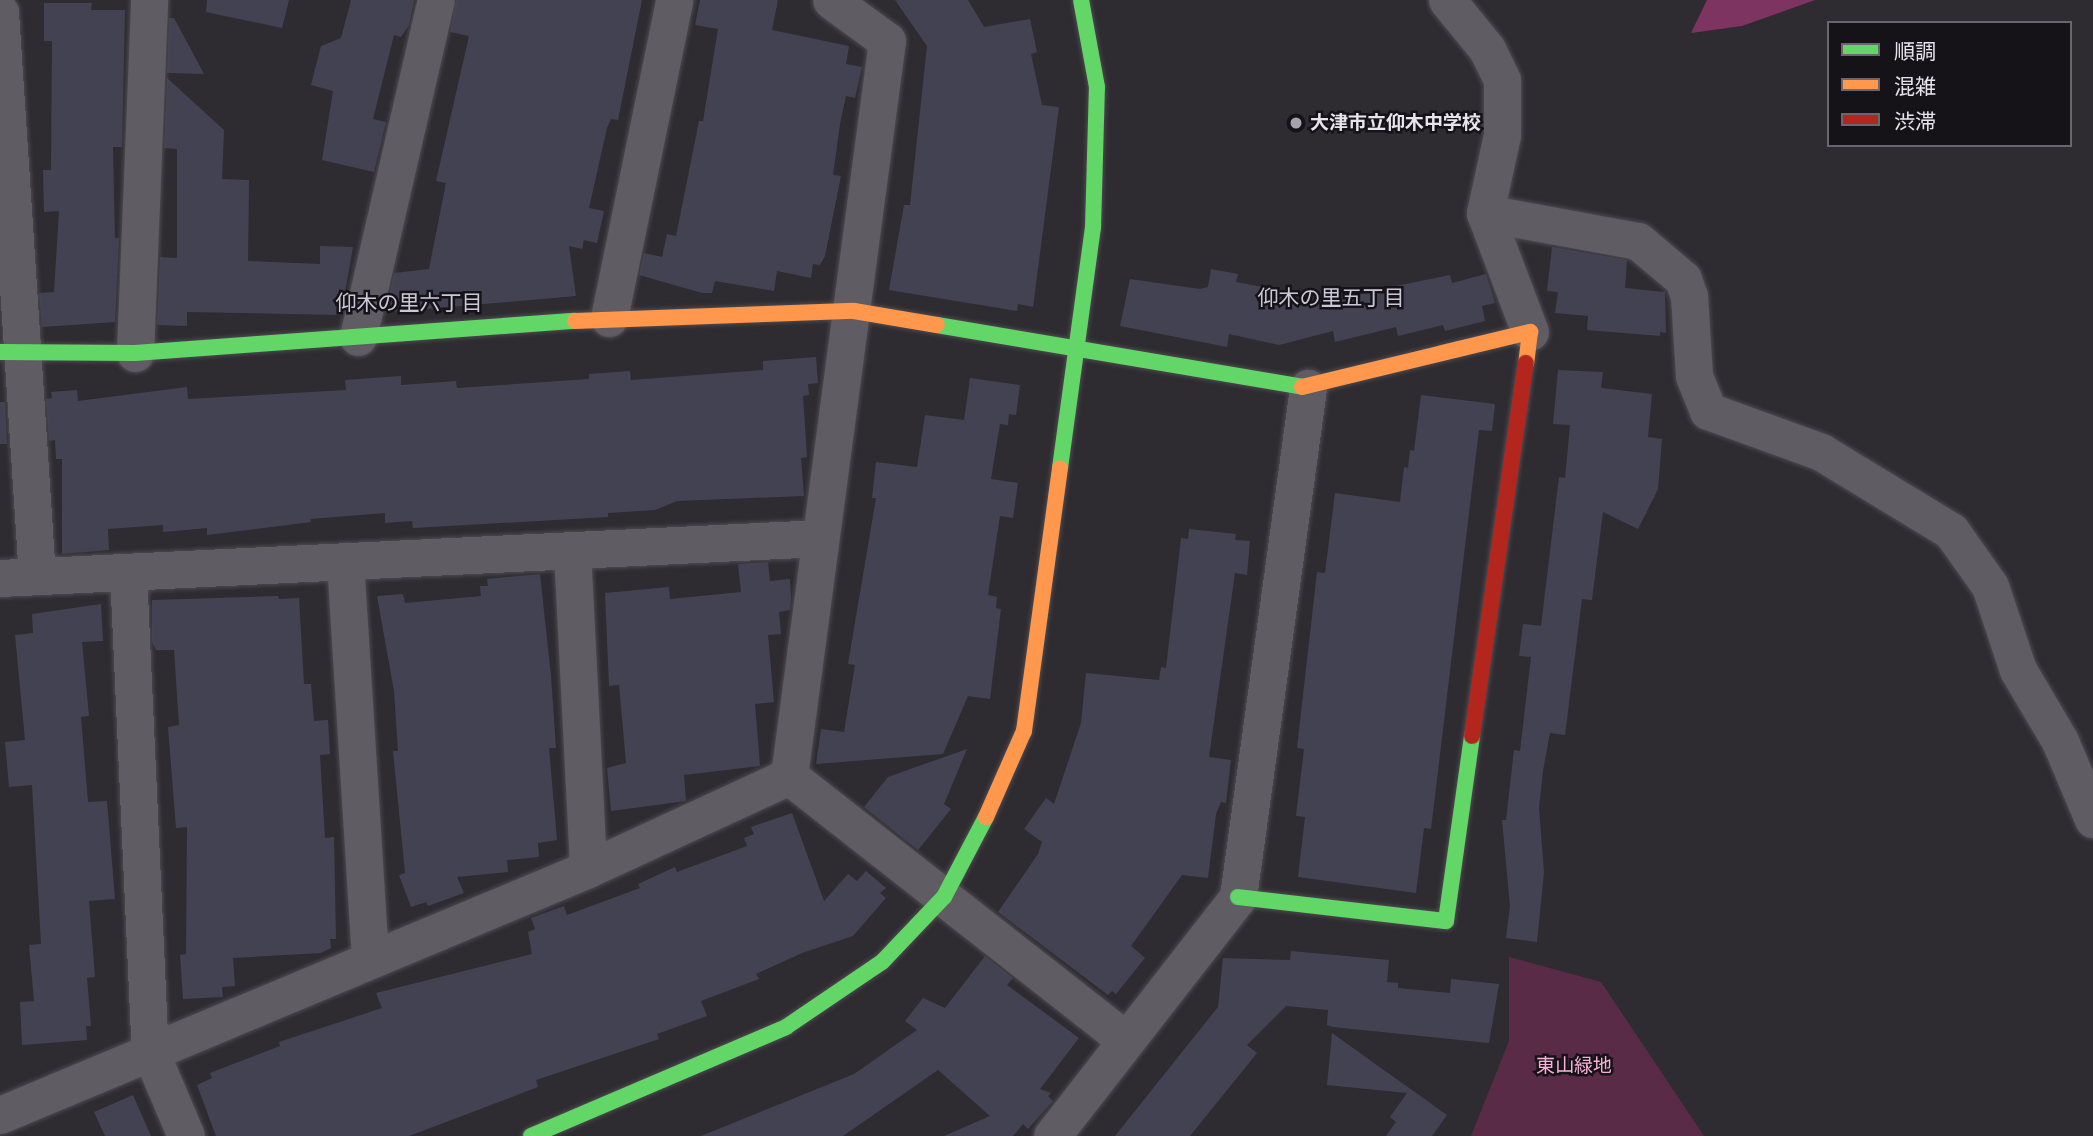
<!DOCTYPE html>
<meta charset="utf-8">
<style>
body{margin:0}
#map{position:relative;width:2093px;height:1136px;overflow:hidden;background:#2e2c31;font-family:Helvetica,"Noto Sans JP",sans-serif}
div>[style]{position:absolute}
[style*='--x']{left:calc(var(--x)*1px);top:calc(var(--y)*1px);width:calc(var(--w)*1px);rotate:calc(var(--a)*1deg)}
.green>*{inset:0;background:#5a2b47}
.forest>*{inset:0;background:#7e3460}
.building>*{inset:0;background:#434253}
.roads{filter:drop-shadow(0 0 2px #4d4a50) drop-shadow(0 0 2px #4d4a50)}
.street>*{height:37px;margin:-18.5px;padding:0 18.5px;transform-origin:18.5px;border-radius:18.5px;background:#5f5d63}
.fast>*{height:16px;margin:-8px;padding:0 8px;transform-origin:8px;border-radius:8px;background:#63d668}
.slow>*{height:16px;margin:-8px;padding:0 8px;transform-origin:8px;border-radius:8px;background:#ff974d}
.jam>*{height:16px;margin:-8px;padding:0 8px;transform-origin:8px;border-radius:8px;background:#b3261e}
.dots>*{width:19px;height:19px;translate:-50% -50%;box-sizing:border-box;border:4px solid #151318;border-radius:50%}
span{translate:-50% -50%;white-space:nowrap;text-align:center;line-height:1.15;-webkit-text-stroke:5px #151318;paint-order:stroke}
.poi-label{font-size:19px;color:#e7e4ec;font-weight:700}
.left{translate:0 -50%;text-align:left}
.park-label{font-size:19px;color:#f8b1d6}
.neighbourhood-label{font-size:21px;color:#ccc7d6}
.legend{position:absolute;left:1827px;top:21px;width:245px;height:126px;box-sizing:border-box;background:#151318;border:2px solid #69676d;margin:0;padding:9px 12px;list-style:none;font-size:21px;color:#e7e4ec}
.legend li{display:flex;align-items:center;gap:14px;height:35px}
.legend b{width:35px;border:2px solid #69676d}
</style>
<div id="map">
<div class="green">
<div style="clip-path:polygon(1509px 957px,1601px 982px,1704px 1136px,1471px 1136px,1509px 1041px)"></div>
</div>
<div class="forest">
<div style="clip-path:polygon(1707px 0,1815px 0,1742px 26px,1691px 33px)"></div>
</div>
<div class="building">
<div style="clip-path:polygon(207px 0,289px 0,282px 28px,206px 12px)"></div>
<div style="clip-path:polygon(351px 0,414px 0,409px 25px,401px 37px,394px 35px,373px 119px,386px 122px,374px 172px,322px 160px,333px 91px,311px 85px,321px 46px,341px 38px)"></div>
<div style="clip-path:polygon(456px 0,642px 0,618px 120px,611px 119px,607px 128px,589px 208px,604px 211px,597px 243px,584px 240px,582px 249px,569px 246px,576px 296px,392px 312px,391px 304px,387px 304px,394px 273px,429px 269px,446px 183px,436px 181px,469px 36px,450px 32px)"></div>
<div style="clip-path:polygon(700px 0,778px 0,772px 30px,849px 46px,846px 64px,862px 67px,855px 98px,846px 96px,840px 124px,833px 175px,841px 176px,825px 256px,820px 265px,813px 264px,811px 278px,777px 271px,774px 291px,715px 281px,712px 293px,702px 293px,639px 275px,644px 253px,662px 257px,667px 234px,676px 236px,699px 121px,703px 121px,718px 29px,695px 25px)"></div>
<div style="clip-path:polygon(895px 0,968px 0,984px 27px,1030px 19px,1037px 52px,1031px 54px,1042px 105px,1059px 107px,1033px 307px,1018px 304px,1017px 311px,889px 290px,904px 205px,910px 205px,927px 46px)"></div>
<div style="clip-path:polygon(44px 3px,92px 3px,91px 10px,125px 10px,122px 147px,113px 147px,115px 238px,119px 238px,115px 322px,42px 327px,39px 293px,54px 292px,59px 211px,44px 212px,43px 170px,51px 170px,52px 41px,44px 41px)"></div>
<div style="clip-path:polygon(169px 18px,174px 18px,204px 74px,167px 73px)"></div>
<div style="clip-path:polygon(167px 78px,224px 130px,222px 179px,249px 180px,248px 261px,320px 264px,320px 246px,353px 247px,341px 315px,187px 312px,187px 326px,157px 325px,160px 257px,177px 258px,177px 149px,164px 148px)"></div>
<div style="clip-path:polygon(1552px 247px,1627px 260px,1625px 288px,1665px 292px,1666px 333px,1660px 332px,1660px 336px,1587px 330px,1588px 316px,1555px 313px,1558px 292px,1547px 291px)"></div>
<div style="clip-path:polygon(1211px 269px,1238px 274px,1236px 282px,1273px 289px,1272px 296px,1313px 303px,1450px 275px,1452px 283px,1486px 274px,1495px 303px,1482px 306px,1485px 321px,1445px 331px,1443px 325px,1398px 336px,1396px 327px,1335px 342px,1333px 331px,1279px 345px,1229px 334px,1227px 347px,1120px 326px,1130px 279px,1200px 289px,1208px 287px)"></div>
<div style="clip-path:polygon(816px 357px,818px 383px,808px 384px,809px 395px,803px 396px,807px 457px,801px 458px,804px 496px,677px 501px,655px 510px,608px 513px,608px 517px,413px 528px,412px 521px,385px 523px,385px 513px,310px 519px,311px 522px,207px 535px,207px 528px,163px 532px,163px 525px,108px 529px,109px 550px,62px 554px,62px 459px,56px 459px,55px 440px,49px 441px,46px 399px,52px 398px,51px 392px,77px 390px,78px 401px,187px 387px,188px 399px,346px 390px,345px 380px,401px 376px,401px 385px,456px 381px,457px 388px,589px 379px,589px 374px,630px 371px,631px 380px,763px 370px,763px 361px)"></div>
<div style="clip-path:polygon(1558px 370px,1603px 372px,1601px 388px,1652px 394px,1648px 437px,1662px 439px,1658px 489px,1638px 529px,1603px 512px,1592px 600px,1582px 599px,1565px 735px,1550px 733px,1543px 771px,1539px 808px,1544px 872px,1537px 942px,1506px 938px,1510px 906px,1502px 820px,1506px 820px,1514px 750px,1520px 751px,1531px 657px,1519px 656px,1523px 624px,1541px 626px,1559px 477px,1565px 478px,1570px 425px,1553px 424px)"></div>
<div style="clip-path:polygon(970px 378px,1020px 385px,1016px 415px,1009px 414px,1008px 425px,1000px 424px,991px 479px,1018px 483px,1013px 518px,1000px 516px,988px 595px,997px 597px,996px 608px,1001px 609px,990px 699px,968px 696px,943px 754px,816px 764px,821px 729px,844px 732px,855px 665px,848px 664px,876px 498px,872px 498px,876px 462px,917px 467px,925px 415px,964px 420px)"></div>
<div style="clip-path:polygon(1421px 395px,1495px 404px,1492px 431px,1479px 430px,1431px 829px,1424px 828px,1416px 893px,1298px 877px,1305px 817px,1296px 816px,1304px 749px,1297px 748px,1317px 572px,1325px 573px,1335px 493px,1400px 502px,1404px 467px,1408px 468px,1410px 450px,1414px 451px)"></div>
<div style="clip-path:polygon(0 402px,5px 402px,7px 444px,0 444px)"></div>
<div style="clip-path:polygon(1189px 529px,1236px 534px,1235px 540px,1250px 541px,1247px 575px,1235px 573px,1209px 757px,1231px 760px,1226px 803px,1221px 802px,1216px 814px,1208px 878px,1182px 875px,1131px 946px,1145px 958px,1116px 994px,1112px 991px,1108px 995px,998px 912px,1038px 854px,1042px 842px,1024px 829px,1046px 798px,1054px 804px,1081px 723px,1086px 673px,1159px 680px,1161px 667px,1166px 668px,1181px 538px,1188px 539px)"></div>
<div style="clip-path:polygon(768px 562px,770px 581px,790px 579px,791px 599px,790px 610px,779px 612px,781px 634px,768px 635px,774px 702px,755px 704px,760px 766px,684px 775px,686px 801px,611px 811px,607px 768px,626px 763px,619px 685px,609px 686px,605px 593px,669px 587px,670px 599px,741px 592px,738px 564px)"></div>
<div style="clip-path:polygon(540px 574px,551px 676px,556px 748px,549px 748px,557px 840px,538px 843px,539px 857px,507px 860px,508px 872px,457px 877px,464px 893px,428px 906px,426px 902px,411px 907px,399px 875px,405px 873px,393px 751px,398px 751px,394px 691px,377px 596px,403px 594px,405px 603px,481px 596px,480px 586px,488px 586px,487px 579px)"></div>
<div style="clip-path:polygon(278px 596px,279px 599px,299px 598px,304px 684px,311px 684px,314px 721px,328px 720px,330px 754px,320px 755px,325px 838px,334px 837px,336px 939px,330px 939px,331px 948px,321px 953px,233px 958px,235px 986px,222px 987px,223px 997px,183px 999px,180px 955px,186px 954px,187px 827px,176px 828px,168px 727px,179px 725px,174px 650px,156px 650px,152px 642px,152px 600px)"></div>
<div style="clip-path:polygon(101px 604px,103px 641px,82px 642px,89px 716px,81px 717px,88px 802px,107px 801px,115px 899px,89px 901px,95px 977px,87px 978px,91px 1026px,86px 1026px,87px 1040px,22px 1045px,20px 1002px,34px 1001px,29px 945px,41px 944px,32px 785px,9px 787px,5px 742px,25px 740px,15px 635px,33px 633px,32px 614px)"></div>
<div style="clip-path:polygon(967px 749px,944px 804px,951px 809px,918px 850px,864px 807px,888px 777px)"></div>
<div style="clip-path:polygon(792px 813px,824px 901px,848px 874px,857px 881px,866px 871px,886px 888px,880px 893px,886px 898px,853px 936px,802px 953px,756px 974px,759px 979px,701px 1001px,707px 1016px,657px 1034px,659px 1039px,536px 1080px,538px 1087px,409px 1136px,216px 1136px,197px 1085px,212px 1078px,210px 1073px,280px 1046px,279px 1042px,382px 1008px,376px 993px,532px 954px,528px 932px,535px 929px,531px 918px,564px 906px,567px 915px,640px 888px,638px 884px,675px 867px,677px 872px,747px 846px,744px 838px,754px 834px,751px 827px)"></div>
<div style="clip-path:polygon(1291px 951px,1389px 960px,1387px 982px,1398px 983px,1398px 988px,1450px 993px,1451px 979px,1499px 984px,1489px 1043px,1333px 1027px,1327px 1025px,1328px 1010px,1286px 1006px,1247px 1045px,1257px 1053px,1190px 1136px,1115px 1136px,1218px 1007px,1223px 958px,1290px 960px)"></div>
<div style="clip-path:polygon(985px 956px,1013px 978px,1007px 985px,1079px 1038px,1040px 1089px,1051px 1093px,1048px 1096px,1053px 1101px,1028px 1129px,1023px 1124px,1013px 1136px,944px 1136px,990px 1116px,938px 1070px,843px 1136px,701px 1136px,854px 1074px,917px 1030px,905px 1021px,923px 998px,945px 1008px)"></div>
<div style="clip-path:polygon(1332px 1033px,1447px 1115px,1432px 1136px,1386px 1136px,1396px 1122px,1390px 1117px,1407px 1093px,1327px 1085px)"></div>
<div style="clip-path:polygon(133px 1095px,151px 1136px,105px 1136px,94px 1112px)"></div>
</div>
<div class="roads">
<div class="street">
<div style="--x:1447;--y:0;--w:63;--a:50.8"></div>
<div style="--x:1487;--y:49;--w:34;--a:64"></div>
<div style="--x:1502;--y:80;--w:55;--a:90"></div>
<div style="--x:1502;--y:135;--w:80;--a:102.3"></div>
<div style="--x:1485;--y:213;--w:156;--a:10.4"></div>
<div style="--x:1638;--y:241;--w:59;--a:40.2"></div>
<div style="--x:1683;--y:279;--w:18;--a:71"></div>
<div style="--x:1689;--y:296;--w:80;--a:86.4"></div>
<div style="--x:1694;--y:376;--w:38;--a:68"></div>
<div style="--x:1708;--y:411;--w:120;--a:19.9"></div>
<div style="--x:1821;--y:452;--w:152;--a:31.3"></div>
<div style="--x:1951;--y:531;--w:67;--a:54.7"></div>
<div style="--x:1990;--y:586;--w:89;--a:71.6"></div>
<div style="--x:2018;--y:670;--w:82;--a:59.4"></div>
<div style="--x:2060;--y:741;--w:85;--a:67.1"></div>
<div style="--x:0;--y:12;--w:565;--a:86.25"></div>
<div style="--x:1485;--y:213;--w:127;--a:69.3"></div>
<div style="--x:609;--y:318;--w:325;--a:-78.4"></div>
<div style="--x:358;--y:337;--w:346;--a:-77"></div>
<div style="--x:135;--y:353;--w:353;--a:-87.7"></div>
<div style="--x:572;--y:550;--w:319;--a:87.1"></div>
<div style="--x:345;--y:561;--w:397;--a:86.4"></div>
<div style="--x:128;--y:572;--w:480;--a:87.4"></div>
<div style="--x:150;--y:1051;--w:92;--a:67"></div>
<div style="--x:0;--y:578;--w:821;--a:-2.79"></div>
<div style="--x:789;--y:776;--w:742;--a:-82.41"></div>
<div style="--x:887;--y:41;--w:69;--a:-143.8"></div>
<div style="--x:789;--y:776;--w:427;--a:38.1"></div>
<div style="--x:0;--y:1115;--w:637;--a:-22.7"></div>
<div style="--x:588;--y:869;--w:221;--a:-24.8"></div>
<div style="--x:1052;--y:1136;--w:303;--a:-52.1"></div>
<div style="--x:1238;--y:897;--w:514;--a:-82.17"></div>
</div>
<div class="fast">
<div style="--x:937;--y:325;--w:370;--a:9.6"></div>
<div style="--x:0;--y:352;--w:135;--a:0.4"></div>
<div style="--x:135;--y:353;--w:441;--a:-4.2"></div>
<div style="--x:1060;--y:468;--w:242;--a:-82.2"></div>
<div style="--x:1093;--y:228;--w:141;--a:-88.4"></div>
<div style="--x:1097;--y:87;--w:88;--a:-100.4"></div>
<div style="--x:1238;--y:897;--w:209;--a:6.6"></div>
<div style="--x:1446;--y:921;--w:187;--a:-82"></div>
<div style="--x:531;--y:1136;--w:277;--a:-23.1"></div>
<div style="--x:786;--y:1027;--w:116;--a:-34.1"></div>
<div style="--x:882;--y:962;--w:90;--a:-46.4"></div>
<div style="--x:944;--y:897;--w:90;--a:-62.3"></div>
</div>
<div class="slow">
<div style="--x:575;--y:321;--w:279;--a:-2.1"></div>
<div style="--x:854;--y:311;--w:84;--a:9.6"></div>
<div style="--x:1302;--y:387;--w:235;--a:-13.6"></div>
<div style="--x:1530;--y:332;--w:31;--a:97"></div>
<div style="--x:986;--y:817;--w:94;--a:-66.2"></div>
<div style="--x:1024;--y:731;--w:265;--a:-82.2"></div>
</div>
<div class="jam">
<div style="--x:1472;--y:736;--w:377;--a:-81.8"></div>
</div>
</div>
<div class="dots">
<div style="left:1296px;top:123px;background:#a6a4ab"></div>
</div>
<div class="poi-label">
<span class="left" style="left:1310px;top:123px">大津市立仰木中学校</span>
</div>
<div class="park-label">
<span style="left:1574px;top:1066px">東山緑地</span>
</div>
<div class="neighbourhood-label">
<span style="left:1331px;top:298px">仰木の里五丁目</span>
<span style="left:409px;top:303px">仰木の里六丁目</span>
</div>
<ul class="legend">
<li><b style="height:9px;background:#63d668"></b>順調</li>
<li><b style="height:9px;background:#ff974d"></b>混雑</li>
<li><b style="height:9px;background:#b3261e"></b>渋滞</li>
</ul>
</div>
